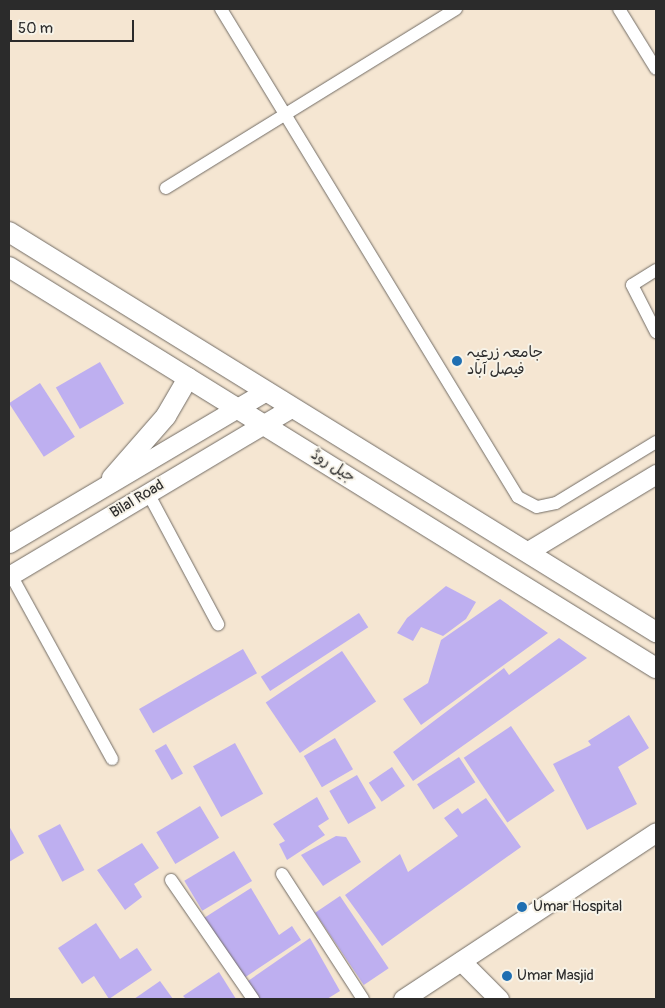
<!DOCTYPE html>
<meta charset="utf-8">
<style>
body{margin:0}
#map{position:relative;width:665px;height:1008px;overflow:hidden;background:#f5e6d2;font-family:Pangolin,"Playpen Sans Arabic",sans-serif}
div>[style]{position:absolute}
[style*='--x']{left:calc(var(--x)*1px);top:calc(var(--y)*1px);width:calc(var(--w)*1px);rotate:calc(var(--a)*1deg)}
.building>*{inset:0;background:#beaff0;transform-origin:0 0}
.roads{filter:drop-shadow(0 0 1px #726c65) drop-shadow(0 0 1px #726c65)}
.street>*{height:12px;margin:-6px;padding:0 6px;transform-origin:6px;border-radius:6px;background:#fff}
.secondary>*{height:19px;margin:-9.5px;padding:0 9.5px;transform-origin:9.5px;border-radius:9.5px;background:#fff}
.primary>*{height:20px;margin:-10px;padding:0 10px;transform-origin:10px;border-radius:10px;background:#fff}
.dots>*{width:14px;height:14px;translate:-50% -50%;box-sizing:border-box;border:2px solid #f7f3e8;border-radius:50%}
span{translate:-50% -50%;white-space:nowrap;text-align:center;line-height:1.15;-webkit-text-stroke:4px #f7f3e8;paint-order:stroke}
.poi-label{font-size:15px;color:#2b2b2b}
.left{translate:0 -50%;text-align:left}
.street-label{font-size:15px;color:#2b2b2b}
.frame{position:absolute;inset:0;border:10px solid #2b2b2b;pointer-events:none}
.scale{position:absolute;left:10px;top:20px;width:124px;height:22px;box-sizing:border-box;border:2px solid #2b2b2b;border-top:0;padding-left:6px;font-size:15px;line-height:18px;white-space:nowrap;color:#2b2b2b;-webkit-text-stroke:4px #f7f3e8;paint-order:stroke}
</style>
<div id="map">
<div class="building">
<div style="left:100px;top:362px;width:48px;height:51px;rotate:60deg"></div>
<div style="left:40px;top:383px;width:64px;height:37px;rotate:57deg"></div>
<div style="clip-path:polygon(446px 586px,476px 602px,466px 619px,443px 636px,421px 627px,413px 641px,397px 633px,407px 618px)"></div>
<div style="clip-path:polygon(500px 599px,548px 633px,421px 725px,403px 699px,428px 683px,441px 640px)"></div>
<div style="left:359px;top:613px;width:17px;height:117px;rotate:57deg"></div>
<div style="clip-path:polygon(559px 638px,587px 658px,413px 781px,393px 752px,504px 668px,509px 675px)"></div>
<div style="left:243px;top:649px;width:28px;height:120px;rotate:60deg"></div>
<div style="left:342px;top:651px;width:61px;height:92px;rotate:56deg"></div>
<div style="clip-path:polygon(629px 715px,649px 748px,618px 767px,637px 804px,587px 830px,553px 764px,591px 745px,588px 741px)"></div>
<div style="left:511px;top:726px;width:78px;height:57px;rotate:56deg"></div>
<div style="left:335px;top:738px;width:36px;height:36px;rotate:60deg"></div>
<div style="left:235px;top:743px;width:58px;height:48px;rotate:61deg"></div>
<div style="left:166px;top:744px;width:34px;height:13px;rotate:60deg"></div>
<div style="left:459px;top:757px;width:30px;height:50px;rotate:57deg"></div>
<div style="left:392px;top:767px;width:23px;height:28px;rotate:56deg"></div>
<div style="left:357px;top:775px;width:38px;height:32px;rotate:60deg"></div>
<div style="clip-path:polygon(317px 797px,329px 819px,318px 826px,325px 835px,287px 860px,279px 844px,285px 841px,273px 824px)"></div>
<div style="clip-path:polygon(486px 798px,521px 847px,382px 946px,345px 895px,400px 854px,408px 872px,458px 836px,444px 818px,458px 808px,462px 814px)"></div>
<div style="left:200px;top:806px;width:37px;height:51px;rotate:59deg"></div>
<div style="left:60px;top:824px;width:52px;height:25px;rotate:62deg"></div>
<div style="clip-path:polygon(9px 826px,24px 853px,9px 862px)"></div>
<div style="clip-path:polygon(336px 836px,346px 837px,361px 862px,323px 886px,301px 855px)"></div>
<div style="clip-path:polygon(142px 843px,159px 868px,134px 884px,142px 897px,125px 910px,97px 870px)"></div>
<div style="left:234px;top:851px;width:35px;height:58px;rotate:59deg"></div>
<div style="clip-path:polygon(251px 888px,279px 935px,292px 926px,301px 940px,244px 978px,204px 918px)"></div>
<div style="left:340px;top:896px;width:87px;height:30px;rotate:56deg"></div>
<div style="clip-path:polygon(96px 923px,120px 959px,137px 948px,152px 970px,109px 999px,94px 976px,82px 984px,58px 948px)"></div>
<div style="clip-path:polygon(310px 938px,340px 991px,327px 999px,259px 999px,248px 981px)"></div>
<div style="clip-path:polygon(219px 972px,236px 999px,186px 999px,183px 996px)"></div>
<div style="clip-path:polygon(160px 981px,173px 999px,134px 999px)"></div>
</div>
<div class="roads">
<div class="street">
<div style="--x:221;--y:9;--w:571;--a:58.68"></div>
<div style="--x:518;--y:497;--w:21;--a:28"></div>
<div style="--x:537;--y:507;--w:19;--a:-12"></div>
<div style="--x:556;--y:503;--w:117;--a:-31.4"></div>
<div style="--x:619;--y:9;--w:70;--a:58.3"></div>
<div style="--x:166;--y:188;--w:341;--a:-31.7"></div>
<div style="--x:656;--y:270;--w:28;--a:148"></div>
<div style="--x:632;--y:285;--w:53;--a:62.9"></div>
<div style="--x:148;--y:493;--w:149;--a:61.9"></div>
<div style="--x:11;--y:575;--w:210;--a:61.2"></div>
<div style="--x:282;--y:874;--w:149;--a:57.1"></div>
<div style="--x:171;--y:880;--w:145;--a:55.4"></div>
</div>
<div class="secondary">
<div style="--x:9;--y:543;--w:296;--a:-30.6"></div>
<div style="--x:530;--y:550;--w:147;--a:-31.1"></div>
<div style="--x:9;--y:576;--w:328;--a:-30.8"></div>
<div style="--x:461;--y:961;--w:54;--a:45"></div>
<div style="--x:403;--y:999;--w:303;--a:-33.4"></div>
</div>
<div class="primary">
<div style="--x:9;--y:232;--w:761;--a:31.73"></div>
<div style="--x:9;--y:267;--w:761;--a:31.79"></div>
<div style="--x:112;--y:478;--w:82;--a:-48.9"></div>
<div style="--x:166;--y:416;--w:44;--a:-59.9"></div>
</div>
</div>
<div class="dots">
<div style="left:457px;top:361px;background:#1f6fb2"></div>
<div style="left:522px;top:907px;background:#1f6fb2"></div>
<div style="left:507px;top:976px;background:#1f6fb2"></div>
</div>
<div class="poi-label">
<span class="left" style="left:467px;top:361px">جامعہ زرعیہ<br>فیصل آباد</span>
<span class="left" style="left:533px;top:907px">Umar Hospital</span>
<span class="left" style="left:517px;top:976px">Umar Masjid</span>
</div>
<div class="street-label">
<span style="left:333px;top:466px;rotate:32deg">جیل روڈ</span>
<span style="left:137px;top:499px;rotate:-31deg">Bilal Road</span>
</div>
<div class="frame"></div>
<div class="scale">50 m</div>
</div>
